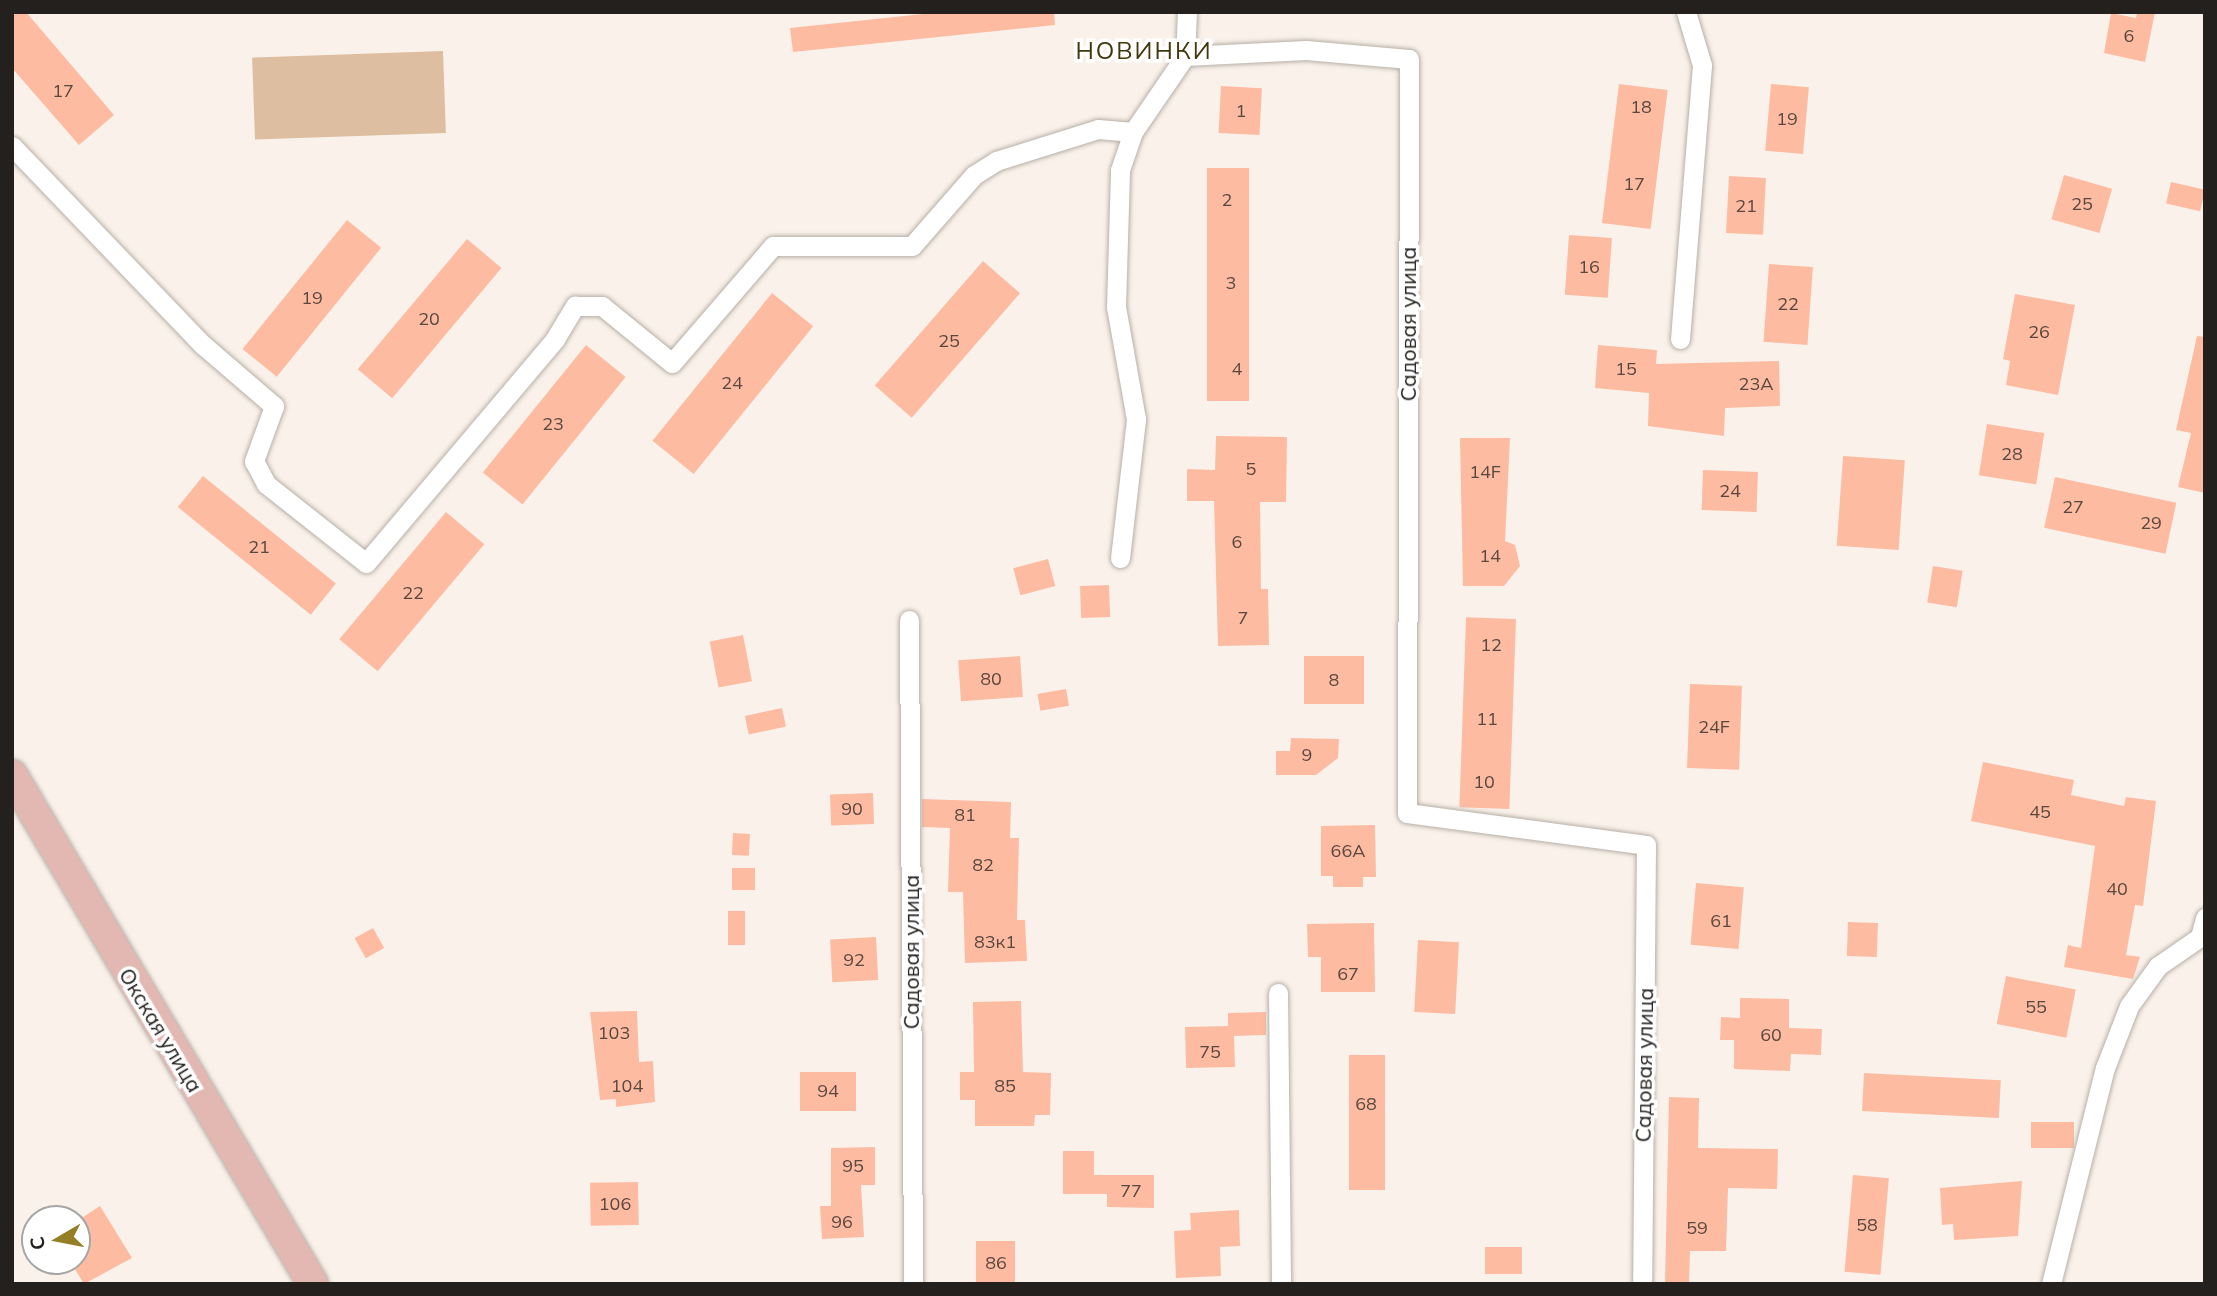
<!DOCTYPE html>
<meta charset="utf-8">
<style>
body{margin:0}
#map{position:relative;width:2217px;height:1296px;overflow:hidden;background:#faf2ea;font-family:Mulish,sans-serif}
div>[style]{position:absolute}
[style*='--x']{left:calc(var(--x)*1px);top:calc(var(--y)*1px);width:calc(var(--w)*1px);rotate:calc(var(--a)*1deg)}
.green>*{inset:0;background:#ddbea0;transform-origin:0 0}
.building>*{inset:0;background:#fdbba2;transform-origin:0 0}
.roads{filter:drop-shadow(0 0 2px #b7afa8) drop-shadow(0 0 2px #b7afa8)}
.street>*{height:19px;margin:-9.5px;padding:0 9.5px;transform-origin:9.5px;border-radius:9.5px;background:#fff}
.primary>*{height:30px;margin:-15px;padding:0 15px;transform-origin:15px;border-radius:15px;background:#e3b7b2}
span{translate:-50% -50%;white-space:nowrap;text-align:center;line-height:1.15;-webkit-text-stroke:7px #fff;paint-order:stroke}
.number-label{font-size:18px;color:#5a473e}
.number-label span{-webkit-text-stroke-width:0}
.street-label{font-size:21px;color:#23201d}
.quarter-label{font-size:24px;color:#42380e;letter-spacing:2px}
.frame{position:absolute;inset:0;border:14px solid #23201d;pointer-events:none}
.north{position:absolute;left:21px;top:1205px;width:70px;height:70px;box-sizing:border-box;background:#fff;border:2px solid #a7a6a5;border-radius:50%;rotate:260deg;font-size:19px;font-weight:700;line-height:28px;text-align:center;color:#23201d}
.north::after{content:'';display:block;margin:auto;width:24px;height:32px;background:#947f26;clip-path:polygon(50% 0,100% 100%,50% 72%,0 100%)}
</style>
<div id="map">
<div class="green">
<div style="left:443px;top:51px;width:82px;height:191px;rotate:88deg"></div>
</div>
<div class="building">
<div style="clip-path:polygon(12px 12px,26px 12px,114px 115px,79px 145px,12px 68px)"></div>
<div style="clip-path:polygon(942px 12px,1054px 12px,1055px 25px,793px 52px,790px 28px)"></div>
<div style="clip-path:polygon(2137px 12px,2155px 12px,2145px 62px,2104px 53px,2111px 13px,2136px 18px)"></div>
<div style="left:1619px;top:84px;width:49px;height:140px;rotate:7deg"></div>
<div style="left:1771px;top:84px;width:38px;height:67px;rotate:5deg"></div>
<div style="left:1221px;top:86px;width:41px;height:47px;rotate:3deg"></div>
<div style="left:1207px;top:168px;width:42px;height:233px"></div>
<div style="left:2064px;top:175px;width:50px;height:46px;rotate:16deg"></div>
<div style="left:1729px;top:176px;width:37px;height:57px;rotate:3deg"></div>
<div style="left:2171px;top:182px;width:35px;height:22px;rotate:13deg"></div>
<div style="left:347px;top:220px;width:44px;height:166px;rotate:39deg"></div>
<div style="left:1569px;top:235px;width:43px;height:60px;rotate:4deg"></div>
<div style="left:467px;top:239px;width:45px;height:170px;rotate:40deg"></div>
<div style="left:983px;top:261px;width:49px;height:165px;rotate:41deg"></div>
<div style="left:1769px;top:264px;width:44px;height:78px;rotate:4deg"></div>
<div style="left:772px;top:293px;width:53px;height:190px;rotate:39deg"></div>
<div style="clip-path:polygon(2015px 294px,2075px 305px,2058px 395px,2006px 385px,2010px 361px,2003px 359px)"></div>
<div style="clip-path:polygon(2197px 336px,2205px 337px,2205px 493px,2178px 487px,2191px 433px,2176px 430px)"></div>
<div style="left:586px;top:345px;width:51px;height:164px;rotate:39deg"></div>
<div style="clip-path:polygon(1598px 345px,1657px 350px,1656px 364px,1779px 361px,1780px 406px,1725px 408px,1724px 436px,1648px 426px,1649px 393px,1595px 388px)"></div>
<div style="left:1987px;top:424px;width:58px;height:52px;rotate:9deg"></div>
<div style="clip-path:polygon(1216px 436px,1287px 437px,1286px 502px,1260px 502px,1261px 589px,1268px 589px,1269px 645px,1218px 646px,1214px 501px,1187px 501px,1187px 469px,1215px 470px)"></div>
<div style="clip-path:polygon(1460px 438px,1510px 438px,1505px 541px,1515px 545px,1520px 566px,1504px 586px,1463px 586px)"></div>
<div style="left:1843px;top:456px;width:62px;height:90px;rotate:4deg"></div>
<div style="left:1703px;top:470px;width:55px;height:40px;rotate:2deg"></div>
<div style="left:203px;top:476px;width:171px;height:40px;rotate:39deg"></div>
<div style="left:2055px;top:477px;width:124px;height:52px;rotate:12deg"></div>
<div style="left:446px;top:512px;width:50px;height:166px;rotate:40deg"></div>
<div style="left:1048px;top:559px;width:28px;height:36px;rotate:75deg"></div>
<div style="left:1933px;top:566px;width:30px;height:37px;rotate:9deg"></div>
<div style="left:1109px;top:585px;width:32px;height:29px;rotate:88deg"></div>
<div style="left:1516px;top:619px;width:190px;height:50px;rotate:92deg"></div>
<div style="left:743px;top:635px;width:47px;height:34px;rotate:79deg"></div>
<div style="left:1020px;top:656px;width:41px;height:62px;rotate:86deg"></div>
<div style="left:1304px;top:656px;width:60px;height:48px"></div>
<div style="left:1690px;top:684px;width:52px;height:84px;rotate:2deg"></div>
<div style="left:1066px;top:689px;width:17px;height:29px;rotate:80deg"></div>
<div style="left:782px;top:708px;width:19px;height:38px;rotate:78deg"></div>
<div style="clip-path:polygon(1291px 738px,1339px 739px,1338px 758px,1316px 775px,1276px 775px,1276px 751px,1290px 751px)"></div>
<div style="clip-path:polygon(1983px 762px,2074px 780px,2071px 795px,2124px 806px,2126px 797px,2156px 801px,2143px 906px,2135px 905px,2126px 955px,2140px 957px,2133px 979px,2064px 967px,2068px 945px,2081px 948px,2095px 846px,1971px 821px)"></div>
<div style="left:873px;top:793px;width:31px;height:43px;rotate:88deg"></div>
<div style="clip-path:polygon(922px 799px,1011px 802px,1010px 838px,1019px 838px,1017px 920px,1025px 920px,1027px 961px,965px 963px,963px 892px,948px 892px,950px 828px,922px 827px)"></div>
<div style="clip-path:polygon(1375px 825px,1376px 877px,1363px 877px,1363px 887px,1333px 887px,1333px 876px,1321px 876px,1321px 826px)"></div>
<div style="left:733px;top:833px;width:17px;height:22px;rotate:3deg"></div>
<div style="left:732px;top:868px;width:23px;height:22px"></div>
<div style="left:1696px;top:883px;width:48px;height:62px;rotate:5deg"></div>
<div style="left:728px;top:911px;width:17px;height:34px"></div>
<div style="left:1848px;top:922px;width:30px;height:34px;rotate:2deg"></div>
<div style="clip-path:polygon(1374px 923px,1375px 992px,1321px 992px,1321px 957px,1308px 957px,1307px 924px)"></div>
<div style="left:373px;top:928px;width:23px;height:21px;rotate:61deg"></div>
<div style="left:876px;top:937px;width:43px;height:46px;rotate:87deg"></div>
<div style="left:1418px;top:940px;width:41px;height:72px;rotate:3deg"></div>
<div style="left:2006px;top:976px;width:71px;height:49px;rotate:11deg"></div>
<div style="clip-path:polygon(1740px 998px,1789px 999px,1789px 1028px,1822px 1029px,1821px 1055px,1791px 1054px,1790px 1071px,1734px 1069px,1734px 1040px,1720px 1040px,1721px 1017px,1740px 1018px)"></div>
<div style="clip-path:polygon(1021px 1001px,1023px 1072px,1051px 1073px,1050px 1115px,1035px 1115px,1034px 1126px,975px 1126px,975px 1100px,960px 1100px,960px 1072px,974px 1072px,973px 1002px)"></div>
<div style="clip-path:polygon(637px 1011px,639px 1062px,653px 1061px,655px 1102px,616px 1107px,616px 1099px,600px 1100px,590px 1012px)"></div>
<div style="clip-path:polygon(1266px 1012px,1266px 1035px,1234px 1036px,1235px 1067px,1186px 1068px,1185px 1027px,1228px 1026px,1228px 1013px)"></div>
<div style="left:1385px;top:1055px;width:135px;height:36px;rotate:90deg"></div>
<div style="left:800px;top:1072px;width:56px;height:39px"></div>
<div style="left:1864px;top:1073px;width:137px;height:38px;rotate:3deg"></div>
<div style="clip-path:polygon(1669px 1097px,1699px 1098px,1698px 1148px,1778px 1149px,1777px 1189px,1728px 1188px,1726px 1251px,1690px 1251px,1689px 1284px,1665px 1284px)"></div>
<div style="left:2031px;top:1122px;width:43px;height:26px"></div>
<div style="clip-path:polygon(875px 1147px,875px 1185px,861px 1185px,864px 1237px,822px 1239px,820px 1206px,831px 1206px,831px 1148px)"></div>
<div style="clip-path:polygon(1063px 1151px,1094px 1151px,1094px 1175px,1154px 1175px,1154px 1208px,1107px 1207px,1107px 1194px,1063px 1194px)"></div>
<div style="left:1853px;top:1175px;width:36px;height:97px;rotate:5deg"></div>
<div style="clip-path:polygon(2022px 1181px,2018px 1236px,1954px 1240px,1953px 1224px,1942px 1225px,1940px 1188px)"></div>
<div style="left:638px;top:1182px;width:43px;height:48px;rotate:89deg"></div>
<div style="clip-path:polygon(100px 1206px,132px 1258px,84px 1284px,70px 1261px,77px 1261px,77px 1221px)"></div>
<div style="clip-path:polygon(1239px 1210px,1240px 1246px,1220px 1247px,1221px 1276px,1176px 1278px,1174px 1231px,1191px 1230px,1190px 1213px)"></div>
<div style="left:976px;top:1241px;width:39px;height:43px"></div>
<div style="left:1485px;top:1247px;width:37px;height:27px"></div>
</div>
<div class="roads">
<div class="street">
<div style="--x:1185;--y:56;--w:121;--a:-2.8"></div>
<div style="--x:1306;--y:50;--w:103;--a:5"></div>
<div style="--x:1409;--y:59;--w:754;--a:90.15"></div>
<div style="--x:1407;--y:813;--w:241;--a:7.6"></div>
<div style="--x:1646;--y:845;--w:439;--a:90.5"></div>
<div style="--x:12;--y:146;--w:276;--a:46.2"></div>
<div style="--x:203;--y:345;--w:94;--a:40.7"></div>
<div style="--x:274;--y:406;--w:59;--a:110"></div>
<div style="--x:254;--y:461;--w:26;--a:62"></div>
<div style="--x:266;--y:484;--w:127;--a:38.3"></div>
<div style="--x:366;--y:563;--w:293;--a:-49.8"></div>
<div style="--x:555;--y:339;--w:39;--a:-59"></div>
<div style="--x:575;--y:306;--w:27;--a:0"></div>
<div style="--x:602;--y:306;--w:90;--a:39.2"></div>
<div style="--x:672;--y:363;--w:155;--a:-49.2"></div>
<div style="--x:773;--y:246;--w:139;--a:0"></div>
<div style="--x:912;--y:246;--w:94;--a:-48.9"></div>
<div style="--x:974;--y:175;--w:26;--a:-32"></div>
<div style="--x:996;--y:161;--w:107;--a:-17.4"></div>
<div style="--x:1098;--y:129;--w:35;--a:5"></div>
<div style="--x:1680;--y:339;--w:275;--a:-85.4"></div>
<div style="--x:1702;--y:65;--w:55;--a:-106.8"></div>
<div style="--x:1120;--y:558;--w:140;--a:-83.4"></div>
<div style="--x:1136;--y:419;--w:114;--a:-100.1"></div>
<div style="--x:1116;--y:307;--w:137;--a:-88.3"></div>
<div style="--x:1120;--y:170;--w:40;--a:-71.1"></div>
<div style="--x:1133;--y:132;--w:92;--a:-55.6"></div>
<div style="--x:1185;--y:56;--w:44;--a:-87.4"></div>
<div style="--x:909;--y:620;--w:664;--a:89.65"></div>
<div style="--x:1278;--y:993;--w:291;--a:89.4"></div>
<div style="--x:2051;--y:1284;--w:223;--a:-76"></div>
<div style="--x:2105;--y:1068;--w:66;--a:-68.8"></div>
<div style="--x:2129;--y:1006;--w:49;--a:-54.1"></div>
<div style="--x:2158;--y:966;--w:51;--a:-34.6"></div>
<div style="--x:2200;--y:937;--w:20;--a:-75"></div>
</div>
<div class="primary">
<div style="--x:12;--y:775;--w:591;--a:59.4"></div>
</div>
</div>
<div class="number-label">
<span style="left:2129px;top:36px">6</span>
<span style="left:63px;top:91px">17</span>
<span style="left:1641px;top:107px">18</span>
<span style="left:1241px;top:111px">1</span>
<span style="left:1787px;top:119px">19</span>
<span style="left:1634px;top:184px">17</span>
<span style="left:1227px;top:200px">2</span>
<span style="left:2082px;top:204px">25</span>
<span style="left:1746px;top:206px">21</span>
<span style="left:1589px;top:267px">16</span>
<span style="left:1231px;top:283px">3</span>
<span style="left:312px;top:298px">19</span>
<span style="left:1788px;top:304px">22</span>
<span style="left:429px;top:319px">20</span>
<span style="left:2039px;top:332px">26</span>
<span style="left:949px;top:341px">25</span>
<span style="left:1237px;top:369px">4</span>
<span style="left:1626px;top:369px">15</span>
<span style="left:732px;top:383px">24</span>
<span style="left:1756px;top:384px">23А</span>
<span style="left:553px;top:424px">23</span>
<span style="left:2012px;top:454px">28</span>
<span style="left:1251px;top:469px">5</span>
<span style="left:1485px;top:472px">14F</span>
<span style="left:1730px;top:491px">24</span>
<span style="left:2073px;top:507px">27</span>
<span style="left:2151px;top:523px">29</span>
<span style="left:1237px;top:542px">6</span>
<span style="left:259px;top:547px">21</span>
<span style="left:1490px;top:556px">14</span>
<span style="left:413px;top:593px">22</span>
<span style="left:1243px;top:618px">7</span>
<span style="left:1491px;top:645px">12</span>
<span style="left:991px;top:679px">80</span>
<span style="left:1334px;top:680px">8</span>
<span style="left:1487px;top:719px">11</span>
<span style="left:1714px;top:727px">24F</span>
<span style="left:1307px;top:755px">9</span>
<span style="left:1484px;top:782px">10</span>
<span style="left:852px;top:809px">90</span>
<span style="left:2040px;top:812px">45</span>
<span style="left:965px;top:815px">81</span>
<span style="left:1348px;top:851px">66А</span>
<span style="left:983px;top:865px">82</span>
<span style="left:2117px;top:889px">40</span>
<span style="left:1721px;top:921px">61</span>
<span style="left:995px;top:942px">83к1</span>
<span style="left:854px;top:960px">92</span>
<span style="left:1348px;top:974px">67</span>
<span style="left:2036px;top:1007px">55</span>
<span style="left:614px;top:1033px">103</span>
<span style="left:1771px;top:1035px">60</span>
<span style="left:1210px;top:1052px">75</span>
<span style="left:627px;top:1086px">104</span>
<span style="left:1005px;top:1086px">85</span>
<span style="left:828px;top:1091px">94</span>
<span style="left:1366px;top:1104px">68</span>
<span style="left:853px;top:1166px">95</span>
<span style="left:1131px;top:1191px">77</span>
<span style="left:615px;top:1204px">106</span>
<span style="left:842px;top:1222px">96</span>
<span style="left:1867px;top:1225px">58</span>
<span style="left:1697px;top:1228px">59</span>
<span style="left:996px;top:1263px">86</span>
</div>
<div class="street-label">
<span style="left:1408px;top:324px;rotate:-90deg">Садовая улица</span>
<span style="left:911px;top:952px;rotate:-90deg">Садовая улица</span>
<span style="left:161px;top:1030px;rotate:59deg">Окская улица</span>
<span style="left:1644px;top:1065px;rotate:-89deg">Садовая улица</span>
</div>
<div class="quarter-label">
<span style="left:1144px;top:51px">НОВИНКИ</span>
</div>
<div class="frame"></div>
<div class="north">С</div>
</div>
